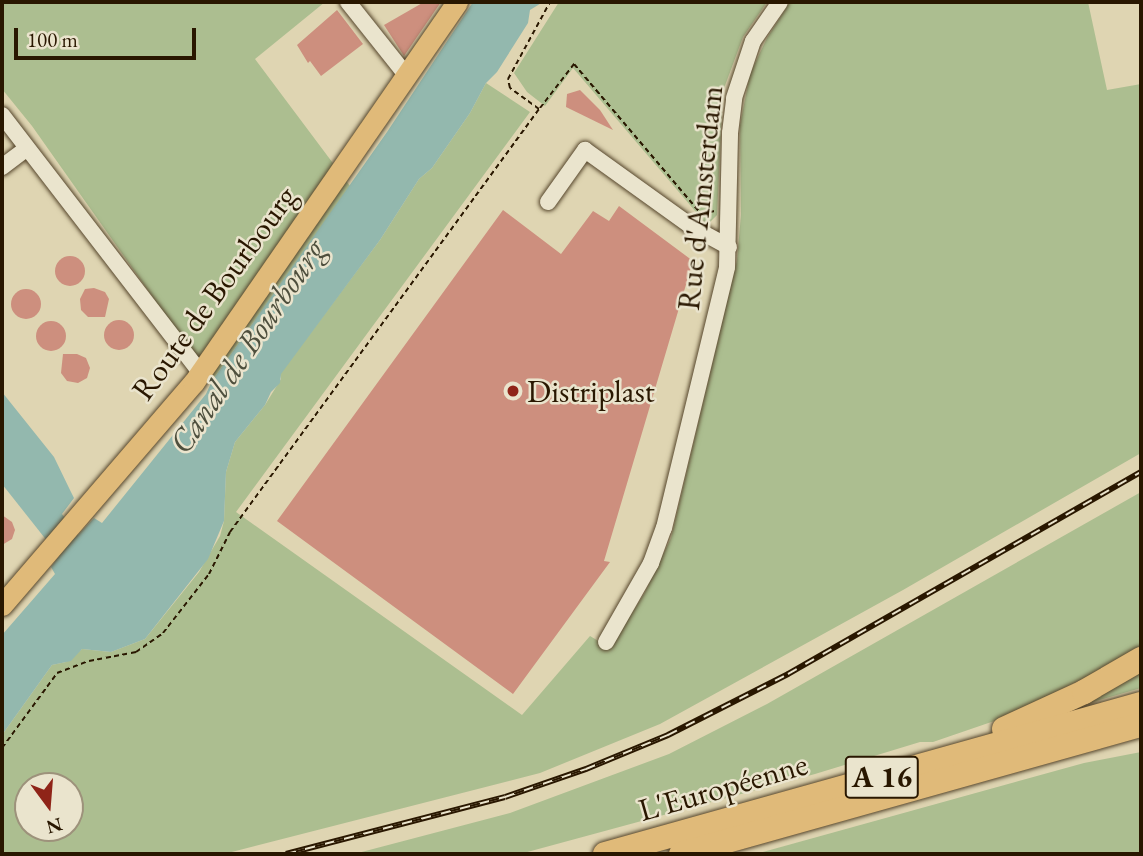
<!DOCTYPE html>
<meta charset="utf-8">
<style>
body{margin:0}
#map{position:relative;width:1143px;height:856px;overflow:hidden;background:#dfd5b2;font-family:"EB Garamond",serif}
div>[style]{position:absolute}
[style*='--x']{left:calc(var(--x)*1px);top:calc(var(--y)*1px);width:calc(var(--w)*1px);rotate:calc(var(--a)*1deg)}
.green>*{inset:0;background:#acbe90}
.water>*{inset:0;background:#93b8ae}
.building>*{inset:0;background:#cd8f7e}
.round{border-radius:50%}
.path>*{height:2px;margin-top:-1px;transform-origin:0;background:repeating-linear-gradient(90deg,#291700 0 5px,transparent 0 8.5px)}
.roads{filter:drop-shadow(0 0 2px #56462c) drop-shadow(0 0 2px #56462c)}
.minor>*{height:16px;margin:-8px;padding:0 8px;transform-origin:8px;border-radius:8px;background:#eae4cd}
.major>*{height:21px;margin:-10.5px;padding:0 10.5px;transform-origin:10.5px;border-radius:10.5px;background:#e0ba79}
.highway>*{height:24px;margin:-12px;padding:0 12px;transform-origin:12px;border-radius:12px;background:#e0ba79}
.rail>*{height:6px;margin-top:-3px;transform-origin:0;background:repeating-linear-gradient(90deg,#eae4cd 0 10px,#291700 0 20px);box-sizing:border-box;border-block:2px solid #291700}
.dots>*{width:19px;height:19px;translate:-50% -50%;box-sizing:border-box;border:4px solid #eae4cd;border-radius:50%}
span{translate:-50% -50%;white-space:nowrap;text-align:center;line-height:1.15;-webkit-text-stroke:5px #eae4cd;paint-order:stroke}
.shield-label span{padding:2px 5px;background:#eae4cd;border:2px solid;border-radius:5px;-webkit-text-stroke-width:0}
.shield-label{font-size:30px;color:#291700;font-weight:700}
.street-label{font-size:32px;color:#291700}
.poi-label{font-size:32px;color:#291700}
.left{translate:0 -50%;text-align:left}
.water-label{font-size:33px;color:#4e4f3d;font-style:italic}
.frame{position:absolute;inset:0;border:4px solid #291700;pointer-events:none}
.north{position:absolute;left:14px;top:772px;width:70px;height:70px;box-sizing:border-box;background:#eae4cd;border:2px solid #9d927b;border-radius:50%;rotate:164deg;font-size:19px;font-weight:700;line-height:28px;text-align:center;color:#291700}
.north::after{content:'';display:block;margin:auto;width:24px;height:32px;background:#8f2418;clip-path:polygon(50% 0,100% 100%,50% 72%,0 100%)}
.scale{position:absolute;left:14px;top:28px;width:182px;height:32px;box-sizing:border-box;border:4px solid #291700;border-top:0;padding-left:9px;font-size:21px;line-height:24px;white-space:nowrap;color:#291700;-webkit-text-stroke:5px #eae4cd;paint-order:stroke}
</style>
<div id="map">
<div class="green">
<div style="clip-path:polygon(2px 2px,325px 2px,255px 59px,350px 186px,212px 381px,32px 126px,2px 89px)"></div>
<div style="clip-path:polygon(559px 2px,767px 2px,743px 37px,723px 91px,717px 215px,707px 225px,573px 68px,545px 106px,527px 92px,514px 73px)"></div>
<div style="clip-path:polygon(evenodd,790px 2px,1088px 2px,1107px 90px,1141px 84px,1141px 453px,903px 590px,660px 724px,540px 773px,224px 854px,2px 854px,2px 735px,52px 665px,66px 662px,82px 649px,111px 652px,145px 639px,199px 572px,220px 536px,224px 521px,226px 472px,235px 442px,265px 405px,281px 379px,280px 374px,380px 240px,419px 179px,432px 168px,470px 113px,486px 83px,530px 112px,236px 512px,522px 715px,590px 636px,610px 648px,644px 594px,671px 538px,737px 260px,741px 215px,740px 125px,750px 74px,767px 38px,790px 2px,28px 786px,70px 786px,70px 828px,28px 828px,28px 786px)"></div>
<div style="clip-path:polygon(1141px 492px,1141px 645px,1115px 663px,1003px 718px,933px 742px,920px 742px,815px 774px,520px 854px,354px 854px,510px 813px,669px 754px,767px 704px)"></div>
<div style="clip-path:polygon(1141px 670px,1141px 688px,1065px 710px)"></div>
<div style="clip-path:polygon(1141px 752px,1141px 854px,756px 854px,1084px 763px)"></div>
</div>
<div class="water">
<div style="clip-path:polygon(473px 2px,543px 2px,530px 10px,528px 23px,497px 72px,486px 83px,470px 113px,432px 168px,419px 179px,380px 240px,281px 374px,280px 383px,271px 392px,265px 405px,235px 442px,226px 472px,224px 521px,208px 559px,145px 639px,111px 652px,82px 649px,71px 661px,52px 665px,2px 735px,2px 635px,55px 574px,51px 567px,59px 556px,2px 484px,2px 392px,54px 457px,70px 490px,74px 498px,62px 514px,78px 535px,94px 518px,102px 523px,206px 394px,212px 381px,387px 132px)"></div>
</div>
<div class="building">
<div style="clip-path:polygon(424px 2px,441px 2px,404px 56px,384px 25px)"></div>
<div style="clip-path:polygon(337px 10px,363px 44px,321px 76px,310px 61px,308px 63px,297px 45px)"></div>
<div style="clip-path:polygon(580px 90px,600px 110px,613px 130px,566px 107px,567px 94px)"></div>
<div style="clip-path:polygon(619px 206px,693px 261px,604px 561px,610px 562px,513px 694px,277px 521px,503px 210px,561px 254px,593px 211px,609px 221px)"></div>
<div class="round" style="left:55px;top:256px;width:30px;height:30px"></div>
<div style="clip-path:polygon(94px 288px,105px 292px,109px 299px,105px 317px,88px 317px,81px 310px,80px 299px,85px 289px)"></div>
<div class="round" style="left:11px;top:289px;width:30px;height:30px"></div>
<div class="round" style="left:104px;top:320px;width:30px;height:30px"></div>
<div class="round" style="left:36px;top:321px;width:30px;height:30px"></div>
<div style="clip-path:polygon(63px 354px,77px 354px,86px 358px,90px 368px,87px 378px,78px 383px,67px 381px,61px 373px)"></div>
<div style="clip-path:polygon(2px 515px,12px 522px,15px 530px,12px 539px,2px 545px)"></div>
</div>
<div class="path">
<div style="--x:540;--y:108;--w:56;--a:-52.3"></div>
<div style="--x:574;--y:64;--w:197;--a:49.7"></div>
<div style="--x:701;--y:214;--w:14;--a:-12"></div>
<div style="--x:2;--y:748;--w:93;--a:-53.7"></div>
<div style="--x:57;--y:673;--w:34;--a:-21"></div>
<div style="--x:89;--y:661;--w:48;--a:-10.8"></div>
<div style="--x:136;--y:652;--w:33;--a:-35"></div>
<div style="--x:163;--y:633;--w:75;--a:-52.1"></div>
<div style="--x:209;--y:574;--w:47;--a:-63.4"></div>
<div style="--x:230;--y:532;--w:524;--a:-53.85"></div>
<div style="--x:539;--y:109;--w:36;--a:-144"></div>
<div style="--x:510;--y:88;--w:9;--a:-103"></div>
<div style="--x:508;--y:79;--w:88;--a:-61.4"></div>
</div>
<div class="roads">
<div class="minor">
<div style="--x:348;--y:2;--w:93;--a:51.5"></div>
<div style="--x:2;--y:115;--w:326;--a:52.4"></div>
<div style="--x:2;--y:167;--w:31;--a:-37"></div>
<div style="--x:548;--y:202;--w:64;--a:-54.6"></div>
<div style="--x:585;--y:150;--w:132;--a:35.7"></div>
<div style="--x:692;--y:227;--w:42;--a:28.4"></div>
<div style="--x:606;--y:642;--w:91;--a:-60.3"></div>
<div style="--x:651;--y:563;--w:37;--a:-70"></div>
<div style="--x:664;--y:528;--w:268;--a:-76.4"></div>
<div style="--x:727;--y:267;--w:134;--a:-88.7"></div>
<div style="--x:730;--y:133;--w:35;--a:-83"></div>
<div style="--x:734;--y:98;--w:60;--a:-71.6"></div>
<div style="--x:753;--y:41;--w:47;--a:-55.3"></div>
</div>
<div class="major">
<div style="--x:2;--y:605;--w:294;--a:-49.3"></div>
<div style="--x:194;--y:382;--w:462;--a:-55.3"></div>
</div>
<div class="highway">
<div style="--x:1004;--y:729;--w:88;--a:-24.8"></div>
<div style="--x:1084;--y:692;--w:66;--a:-30.1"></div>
<div style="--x:605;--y:854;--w:557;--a:-15.63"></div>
<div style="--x:681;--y:854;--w:478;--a:-15.7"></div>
</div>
</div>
<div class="rail">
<div style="--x:286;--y:854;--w:226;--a:-14.6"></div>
<div style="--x:505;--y:797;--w:86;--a:-19.1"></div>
<div style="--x:586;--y:769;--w:89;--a:-22.5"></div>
<div style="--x:668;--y:735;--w:135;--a:-26.9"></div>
<div style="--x:788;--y:674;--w:407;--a:-29.8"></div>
</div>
<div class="dots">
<div style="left:513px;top:391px;background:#8f2418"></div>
</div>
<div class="shield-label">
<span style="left:882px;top:777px">A 16</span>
</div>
<div class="street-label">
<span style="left:700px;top:198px;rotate:-84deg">Rue d'Amsterdam</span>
<span style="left:214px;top:293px;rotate:-54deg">Route de Bourbourg</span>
<span style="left:723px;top:787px;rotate:-16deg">L'Européenne</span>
</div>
<div class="poi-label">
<span class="left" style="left:527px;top:391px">Distriplast</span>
</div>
<div class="water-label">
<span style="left:247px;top:346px;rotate:-56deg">Canal de Bourbourg</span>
</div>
<div class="frame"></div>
<div class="north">N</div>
<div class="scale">100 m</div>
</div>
